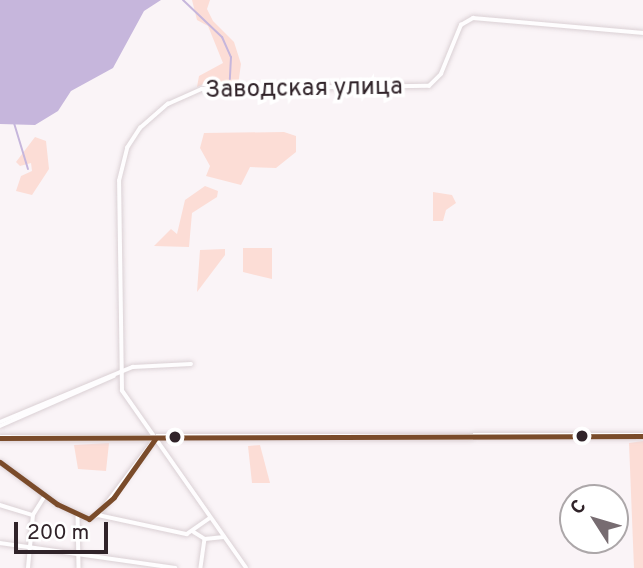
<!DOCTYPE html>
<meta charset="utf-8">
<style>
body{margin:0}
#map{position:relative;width:643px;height:568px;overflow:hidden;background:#faf4f7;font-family:Overpass,sans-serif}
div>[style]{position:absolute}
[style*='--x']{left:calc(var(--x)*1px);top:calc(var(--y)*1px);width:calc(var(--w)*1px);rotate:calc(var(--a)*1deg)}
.green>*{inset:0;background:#fcddd6}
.water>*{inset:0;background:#c6b6dc}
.stream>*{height:2px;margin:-1px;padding:0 1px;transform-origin:1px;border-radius:1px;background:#c6b6dc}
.roads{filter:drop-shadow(0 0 2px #dad0d4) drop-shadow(0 0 2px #dad0d4)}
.street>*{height:3.5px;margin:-1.75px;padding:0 1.75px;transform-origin:1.75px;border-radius:1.75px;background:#fefdfe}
.secondary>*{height:6px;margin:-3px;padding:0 3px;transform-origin:3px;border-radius:3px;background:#fefdfe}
.bus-1>*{height:5px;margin:-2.5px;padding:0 2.5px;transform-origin:2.5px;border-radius:2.5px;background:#7a4b2a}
.dots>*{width:19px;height:19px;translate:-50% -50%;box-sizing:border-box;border:4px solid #fff;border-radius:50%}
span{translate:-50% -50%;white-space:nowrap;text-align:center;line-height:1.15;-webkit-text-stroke:7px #fff;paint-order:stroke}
.street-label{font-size:24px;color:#302329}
.north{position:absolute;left:559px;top:484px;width:70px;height:70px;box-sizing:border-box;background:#fff;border:2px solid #aca7a9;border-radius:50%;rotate:307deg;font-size:19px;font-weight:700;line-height:28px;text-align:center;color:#302329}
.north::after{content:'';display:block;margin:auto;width:24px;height:32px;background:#776c71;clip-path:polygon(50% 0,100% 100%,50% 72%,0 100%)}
.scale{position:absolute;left:14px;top:522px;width:94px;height:32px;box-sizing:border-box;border:4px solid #302329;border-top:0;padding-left:9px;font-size:21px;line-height:24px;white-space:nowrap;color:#302329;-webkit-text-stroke:5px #fff;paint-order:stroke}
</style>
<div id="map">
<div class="green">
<div style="clip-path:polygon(192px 0,210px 0,207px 9px,213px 21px,234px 42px,241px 64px,238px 85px,212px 81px,197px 87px,199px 76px,223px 63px,208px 26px,197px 20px)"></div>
<div style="clip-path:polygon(284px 132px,296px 136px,296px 152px,276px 168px,250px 167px,241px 185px,206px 176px,210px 166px,200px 148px,204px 133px)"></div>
<div style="clip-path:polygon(35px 137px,46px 141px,49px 169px,32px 195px,16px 191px,21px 176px,32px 171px,31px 163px,20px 166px,16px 162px)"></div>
<div style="clip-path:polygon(205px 186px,218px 191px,217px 197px,192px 213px,189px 247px,154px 246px,171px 229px,177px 234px,185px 200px)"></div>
<div style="clip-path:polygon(433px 192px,452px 195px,456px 203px,446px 210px,443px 221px,433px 221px)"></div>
<div style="clip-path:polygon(243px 248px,272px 248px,272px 279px,243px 272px)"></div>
<div style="clip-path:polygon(225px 249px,225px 255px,197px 292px,200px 250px)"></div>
<div style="clip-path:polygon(643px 441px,643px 568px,634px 568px,629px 443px)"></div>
<div style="clip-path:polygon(109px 443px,106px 471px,78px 469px,74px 445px)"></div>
<div style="clip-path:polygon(260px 445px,270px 483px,252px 483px,248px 446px)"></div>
</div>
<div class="water">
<div style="clip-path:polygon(0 0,161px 0,144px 11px,113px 68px,71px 91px,58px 111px,35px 125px,0 124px)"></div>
</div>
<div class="stream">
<div style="--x:183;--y:0;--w:54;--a:43.5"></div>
<div style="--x:222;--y:37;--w:22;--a:66"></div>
<div style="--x:231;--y:57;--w:22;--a:93"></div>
<div style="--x:14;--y:123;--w:48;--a:73.1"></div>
</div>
<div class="roads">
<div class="street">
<div style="--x:0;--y:422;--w:144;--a:-22.5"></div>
<div style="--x:133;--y:367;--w:58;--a:-3"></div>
<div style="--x:0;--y:426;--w:124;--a:-23.7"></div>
<div style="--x:0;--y:462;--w:71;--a:36.4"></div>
<div style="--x:57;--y:504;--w:35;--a:25"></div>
<div style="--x:89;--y:519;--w:10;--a:-24"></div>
<div style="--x:98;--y:515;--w:91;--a:12.1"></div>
<div style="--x:187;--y:534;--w:28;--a:-35"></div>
<div style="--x:0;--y:505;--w:34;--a:17"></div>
<div style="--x:78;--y:514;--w:54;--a:88.9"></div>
<div style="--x:98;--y:515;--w:95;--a:-53.1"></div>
<div style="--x:194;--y:532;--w:13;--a:32"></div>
<div style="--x:205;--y:539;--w:29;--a:98"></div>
<div style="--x:205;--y:539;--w:19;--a:-6"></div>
<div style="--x:0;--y:543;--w:177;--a:8.1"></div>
<div style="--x:28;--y:568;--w:53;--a:-84.6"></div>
<div style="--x:33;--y:515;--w:22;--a:-58"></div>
<div style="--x:246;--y:568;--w:216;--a:-125"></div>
<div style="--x:122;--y:391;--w:210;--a:-90.8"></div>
<div style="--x:119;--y:181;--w:34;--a:-76"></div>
<div style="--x:127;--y:148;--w:24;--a:-57"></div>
<div style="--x:140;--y:128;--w:37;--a:-41"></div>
<div style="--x:168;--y:104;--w:37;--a:-24"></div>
<div style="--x:202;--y:89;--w:227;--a:-0.8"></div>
<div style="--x:429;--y:86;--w:17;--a:-45"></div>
<div style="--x:441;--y:74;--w:53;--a:-67.8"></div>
<div style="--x:461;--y:25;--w:14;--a:-30"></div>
<div style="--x:473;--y:18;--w:171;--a:5"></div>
</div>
<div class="secondary">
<div style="--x:0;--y:438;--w:643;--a:-0.18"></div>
</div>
</div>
<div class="bus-1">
<div style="--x:0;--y:438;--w:643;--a:-0.18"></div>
<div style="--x:0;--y:462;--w:71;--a:36.4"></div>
<div style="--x:57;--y:504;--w:35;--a:25"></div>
<div style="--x:89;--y:519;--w:33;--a:-41"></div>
<div style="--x:114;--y:497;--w:71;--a:-54.7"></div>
</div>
<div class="dots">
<div style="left:582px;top:436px;background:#302329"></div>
<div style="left:175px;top:437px;background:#302329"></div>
</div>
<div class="street-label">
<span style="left:304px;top:90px;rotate:-1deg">Заводская улица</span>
</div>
<div class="north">С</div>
<div class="scale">200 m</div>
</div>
